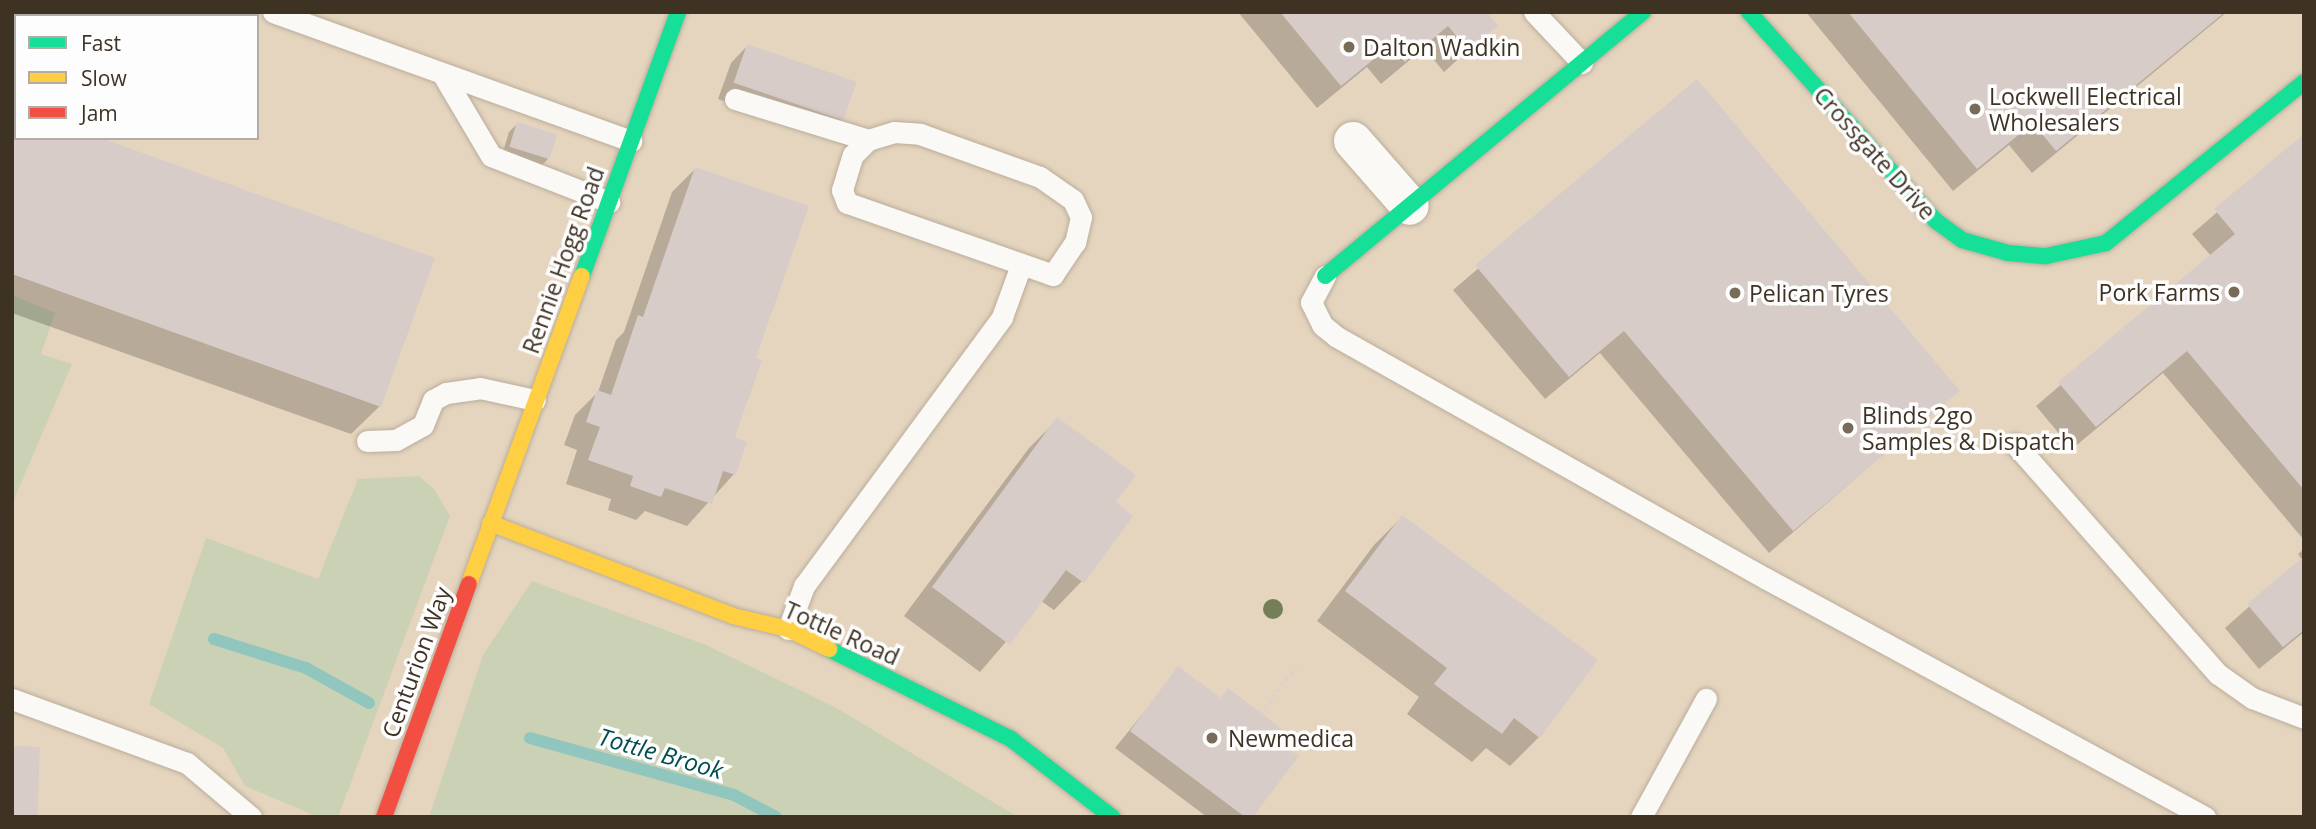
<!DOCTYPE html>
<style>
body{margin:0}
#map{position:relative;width:2316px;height:829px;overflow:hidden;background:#e5d5be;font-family:"Open Sans",sans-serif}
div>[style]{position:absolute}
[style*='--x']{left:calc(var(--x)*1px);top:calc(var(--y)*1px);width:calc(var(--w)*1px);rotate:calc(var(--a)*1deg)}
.green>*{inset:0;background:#cbd1b4}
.shadow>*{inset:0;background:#0003}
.stream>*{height:12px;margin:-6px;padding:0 6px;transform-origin:6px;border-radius:6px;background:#91c6bf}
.building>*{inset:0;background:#d8ccc9;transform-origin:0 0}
.path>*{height:4.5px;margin-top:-2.25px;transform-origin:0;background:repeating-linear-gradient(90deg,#d7d2cc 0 2px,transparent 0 7px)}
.roads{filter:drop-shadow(0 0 2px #baad9c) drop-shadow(0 0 2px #baad9c)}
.lane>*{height:21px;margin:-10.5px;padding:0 10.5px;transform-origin:10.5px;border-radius:10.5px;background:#fbf9f5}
.street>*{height:38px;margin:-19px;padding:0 19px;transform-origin:19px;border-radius:19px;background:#fbf9f5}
.fast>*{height:16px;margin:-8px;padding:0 8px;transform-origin:8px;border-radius:8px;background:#16e098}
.slow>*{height:16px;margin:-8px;padding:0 8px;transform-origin:8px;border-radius:8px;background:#ffcf43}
.jam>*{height:16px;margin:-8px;padding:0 8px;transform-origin:8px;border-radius:8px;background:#f24e42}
.trees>*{width:20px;height:20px;margin:-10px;border-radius:50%;background:#747f57}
.dots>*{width:19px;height:19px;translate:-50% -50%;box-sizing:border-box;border:4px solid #fdfdfd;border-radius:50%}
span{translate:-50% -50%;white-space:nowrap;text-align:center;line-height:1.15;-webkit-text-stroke:7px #fdfdfd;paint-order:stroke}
.poi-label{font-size:23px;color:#3e3323}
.left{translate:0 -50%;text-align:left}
.right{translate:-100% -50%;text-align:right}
.street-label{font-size:23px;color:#3e3323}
.water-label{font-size:24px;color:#004e4f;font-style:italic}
.frame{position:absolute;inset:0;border:14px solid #3e3323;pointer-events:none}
.legend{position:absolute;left:14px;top:14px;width:245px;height:126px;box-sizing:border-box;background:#fdfdfd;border:2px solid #b1aca6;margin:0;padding:9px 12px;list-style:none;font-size:21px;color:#3e3323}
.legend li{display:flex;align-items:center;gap:14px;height:35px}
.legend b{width:35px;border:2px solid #b1aca6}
</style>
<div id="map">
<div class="green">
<div style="clip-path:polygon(12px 295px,55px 313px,41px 354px,72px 364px,12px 504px)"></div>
<div style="clip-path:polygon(419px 476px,434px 489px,450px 516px,338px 817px,318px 817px,245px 786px,223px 748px,149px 704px,206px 538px,318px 579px,358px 479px)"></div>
<div style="clip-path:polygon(532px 581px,706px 645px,835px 707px,1018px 817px,429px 817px,483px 655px)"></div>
</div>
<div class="shadow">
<div style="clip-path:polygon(1238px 12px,1485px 12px,1496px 25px,1444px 72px,1424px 48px,1381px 84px,1367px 67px,1317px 108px)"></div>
<div style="clip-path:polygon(1806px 12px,2227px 12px,2032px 173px,2009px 145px,1953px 191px)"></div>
<div style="clip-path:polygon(747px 46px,842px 120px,826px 136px,718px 99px,731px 63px)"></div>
<div style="clip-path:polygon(1697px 82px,1957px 391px,1769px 553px,1600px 353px,1545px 399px,1453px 290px)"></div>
<div style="clip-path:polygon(12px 108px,16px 138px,380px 406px,351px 434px,12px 313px)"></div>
<div style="clip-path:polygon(517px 124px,548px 159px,540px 167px,502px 155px,509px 132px)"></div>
<div style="clip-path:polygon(2304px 137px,2304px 540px,2163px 373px,2072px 449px,2036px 406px,2211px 256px,2192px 234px)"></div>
<div style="clip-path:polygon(695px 169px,754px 359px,733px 439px,734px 474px,687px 526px,645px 511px,636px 520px,608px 510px,611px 499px,566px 484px,577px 450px,564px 445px,575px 415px,598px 392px,616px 340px,624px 332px,672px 192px)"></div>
<div style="clip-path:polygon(1057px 420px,1113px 503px,1082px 581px,1054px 610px,1041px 601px,980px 672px,904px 616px,1029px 448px)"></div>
<div style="clip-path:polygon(1402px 517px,1596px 661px,1539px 737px,1510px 766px,1486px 748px,1472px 762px,1407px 714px,1419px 697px,1317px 621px,1374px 545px)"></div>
<div style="clip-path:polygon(2304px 549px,2304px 632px,2259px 669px,2225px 628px,2302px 560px,2298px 554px)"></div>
<div style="clip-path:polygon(1179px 669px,1220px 699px,1228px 691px,1278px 743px,1251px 817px,1207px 817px,1115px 748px)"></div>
</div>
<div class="stream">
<div style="--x:214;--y:639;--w:96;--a:17.5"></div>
<div style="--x:306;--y:668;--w:72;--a:29.1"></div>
<div style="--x:530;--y:738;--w:212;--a:15.6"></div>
<div style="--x:734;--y:795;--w:47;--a:27.6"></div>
</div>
<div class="building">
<div style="clip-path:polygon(1280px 12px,1487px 12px,1498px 26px,1468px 50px,1448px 26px,1405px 62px,1391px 45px,1341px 86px)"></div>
<div style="clip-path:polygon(1848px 12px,2225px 12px,2056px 151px,2033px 123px,1977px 169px)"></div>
<div style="left:747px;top:44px;width:116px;height:41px;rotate:19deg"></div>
<div style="clip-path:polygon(1697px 79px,1960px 391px,1793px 531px,1624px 331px,1569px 377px,1475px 265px)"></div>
<div style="clip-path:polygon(12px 106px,16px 138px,101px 138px,435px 258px,381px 407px,12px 274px)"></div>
<div style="left:517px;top:122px;width:42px;height:26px;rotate:17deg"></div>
<div style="clip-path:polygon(2304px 134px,2304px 490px,2187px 351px,2096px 427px,2058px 382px,2235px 234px,2214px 209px)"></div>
<div style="clip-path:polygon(695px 167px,809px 206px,756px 358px,762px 360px,735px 437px,747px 442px,736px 475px,723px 471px,712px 504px,665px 488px,661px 497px,630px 486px,633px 476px,588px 460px,600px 427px,586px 422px,597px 390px,611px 395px,638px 315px,643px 317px)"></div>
<div style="clip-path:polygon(1057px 417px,1136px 475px,1116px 502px,1133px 516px,1084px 583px,1066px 570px,1010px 645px,932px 587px)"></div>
<div style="clip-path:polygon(1402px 515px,1598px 660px,1540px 738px,1514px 718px,1502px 734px,1469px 710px,1434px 684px,1447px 668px,1345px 591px)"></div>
<div style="clip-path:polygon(2304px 556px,2304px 630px,2283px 647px,2247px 604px)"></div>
<div style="clip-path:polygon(1178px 666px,1221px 698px,1228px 688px,1287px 733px,1280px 743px,1299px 756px,1253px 817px,1245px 817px,1130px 731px)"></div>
<div style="left:12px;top:746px;width:28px;height:71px;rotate:2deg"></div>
</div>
<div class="path">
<div style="--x:1261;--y:713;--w:58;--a:-52.7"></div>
</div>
<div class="roads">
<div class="lane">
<div style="--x:273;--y:12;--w:381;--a:19.8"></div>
<div style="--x:1534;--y:12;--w:70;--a:46.7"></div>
<div style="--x:443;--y:75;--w:94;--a:59.3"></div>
<div style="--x:491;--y:156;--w:127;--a:21.3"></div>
<div style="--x:735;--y:99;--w:139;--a:17.1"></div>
<div style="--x:894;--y:132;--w:26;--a:4"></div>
<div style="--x:920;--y:134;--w:127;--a:19.7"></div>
<div style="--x:1040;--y:177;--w:40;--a:34.9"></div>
<div style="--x:1073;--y:200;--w:19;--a:65"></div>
<div style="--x:1081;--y:217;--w:26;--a:103"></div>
<div style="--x:1075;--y:242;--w:40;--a:124"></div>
<div style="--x:1053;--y:275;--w:218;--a:-160.7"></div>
<div style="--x:847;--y:203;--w:14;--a:-111"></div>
<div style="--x:842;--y:190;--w:37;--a:-73"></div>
<div style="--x:853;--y:155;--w:21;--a:-45"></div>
<div style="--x:868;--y:140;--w:27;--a:-17"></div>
<div style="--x:1325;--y:276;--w:30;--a:118"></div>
<div style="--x:1311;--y:302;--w:25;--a:64"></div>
<div style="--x:1322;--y:325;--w:19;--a:39"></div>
<div style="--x:1337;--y:337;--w:491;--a:29.4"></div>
<div style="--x:1765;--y:578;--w:501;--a:28.51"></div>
<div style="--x:367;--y:441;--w:29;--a:-2"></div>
<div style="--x:396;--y:440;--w:31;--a:-29"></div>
<div style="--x:423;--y:425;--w:27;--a:-68"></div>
<div style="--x:433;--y:400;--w:15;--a:-28"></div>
<div style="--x:446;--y:393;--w:34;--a:-8"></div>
<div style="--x:480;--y:388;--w:56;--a:12.3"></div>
<div style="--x:2015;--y:444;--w:307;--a:48.6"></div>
<div style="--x:2218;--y:674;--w:42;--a:35.2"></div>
<div style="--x:2252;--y:698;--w:56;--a:21"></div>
<div style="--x:788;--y:629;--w:46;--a:-69.6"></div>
<div style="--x:804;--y:586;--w:334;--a:-53.6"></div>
<div style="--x:1002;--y:317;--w:55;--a:-69.9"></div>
<div style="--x:12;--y:699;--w:186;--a:20.1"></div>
<div style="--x:187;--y:763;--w:84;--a:40.2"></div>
<div style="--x:1641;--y:817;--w:135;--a:-61.2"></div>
</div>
<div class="street">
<div style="--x:1353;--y:141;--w:86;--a:48.8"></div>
</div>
<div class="fast">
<div style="--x:1749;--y:12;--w:280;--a:48.2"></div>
<div style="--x:1936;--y:221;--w:32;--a:36"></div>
<div style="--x:1962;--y:240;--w:48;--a:15.8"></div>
<div style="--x:2008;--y:253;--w:38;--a:5"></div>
<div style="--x:2046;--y:256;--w:61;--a:-12.2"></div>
<div style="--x:2106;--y:243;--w:255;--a:-39.1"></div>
<div style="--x:582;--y:276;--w:281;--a:-70"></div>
<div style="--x:1325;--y:276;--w:413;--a:-39.7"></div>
<div style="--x:829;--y:649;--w:203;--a:26.3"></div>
<div style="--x:1011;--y:739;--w:128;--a:37.7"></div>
</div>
<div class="slow">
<div style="--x:490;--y:523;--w:260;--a:20.9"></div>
<div style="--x:733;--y:616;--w:57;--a:13.3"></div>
<div style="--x:788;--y:629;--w:46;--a:26"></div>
<div style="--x:469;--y:584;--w:328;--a:-69.9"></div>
</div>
<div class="jam">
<div style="--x:384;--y:817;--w:248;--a:-70"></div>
</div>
</div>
<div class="trees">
<div style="left:1273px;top:609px"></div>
</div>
<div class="dots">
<div style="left:1349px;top:47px;background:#786c59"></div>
<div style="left:1975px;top:109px;background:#786c59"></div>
<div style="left:2234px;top:292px;background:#786c59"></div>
<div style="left:1735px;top:293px;background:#786c59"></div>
<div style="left:1848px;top:428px;background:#786c59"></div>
<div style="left:1212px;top:738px;background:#786c59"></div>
</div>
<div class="poi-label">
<span class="left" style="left:1363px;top:47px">Dalton Wadkin</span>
<span class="left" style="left:1989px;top:109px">Lockwell Electrical<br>Wholesalers</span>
<span class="right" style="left:2220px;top:292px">Pork Farms</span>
<span class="left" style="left:1749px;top:293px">Pelican Tyres</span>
<span class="left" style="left:1862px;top:428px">Blinds 2go<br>Samples &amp; Dispatch</span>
<span class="left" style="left:1228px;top:738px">Newmedica</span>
</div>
<div class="street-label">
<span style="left:1875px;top:153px;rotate:48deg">Crossgate Drive</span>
<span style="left:563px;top:260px;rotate:-70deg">Rennie Hogg Road</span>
<span style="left:842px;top:633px;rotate:24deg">Tottle Road</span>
<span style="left:416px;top:662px;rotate:-70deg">Centurion Way</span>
</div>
<div class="water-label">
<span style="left:661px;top:753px;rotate:16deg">Tottle Brook</span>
</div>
<div class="frame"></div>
<ul class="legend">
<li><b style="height:9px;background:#16e098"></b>Fast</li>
<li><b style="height:9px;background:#ffcf43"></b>Slow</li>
<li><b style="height:9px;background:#f24e42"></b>Jam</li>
</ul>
</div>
